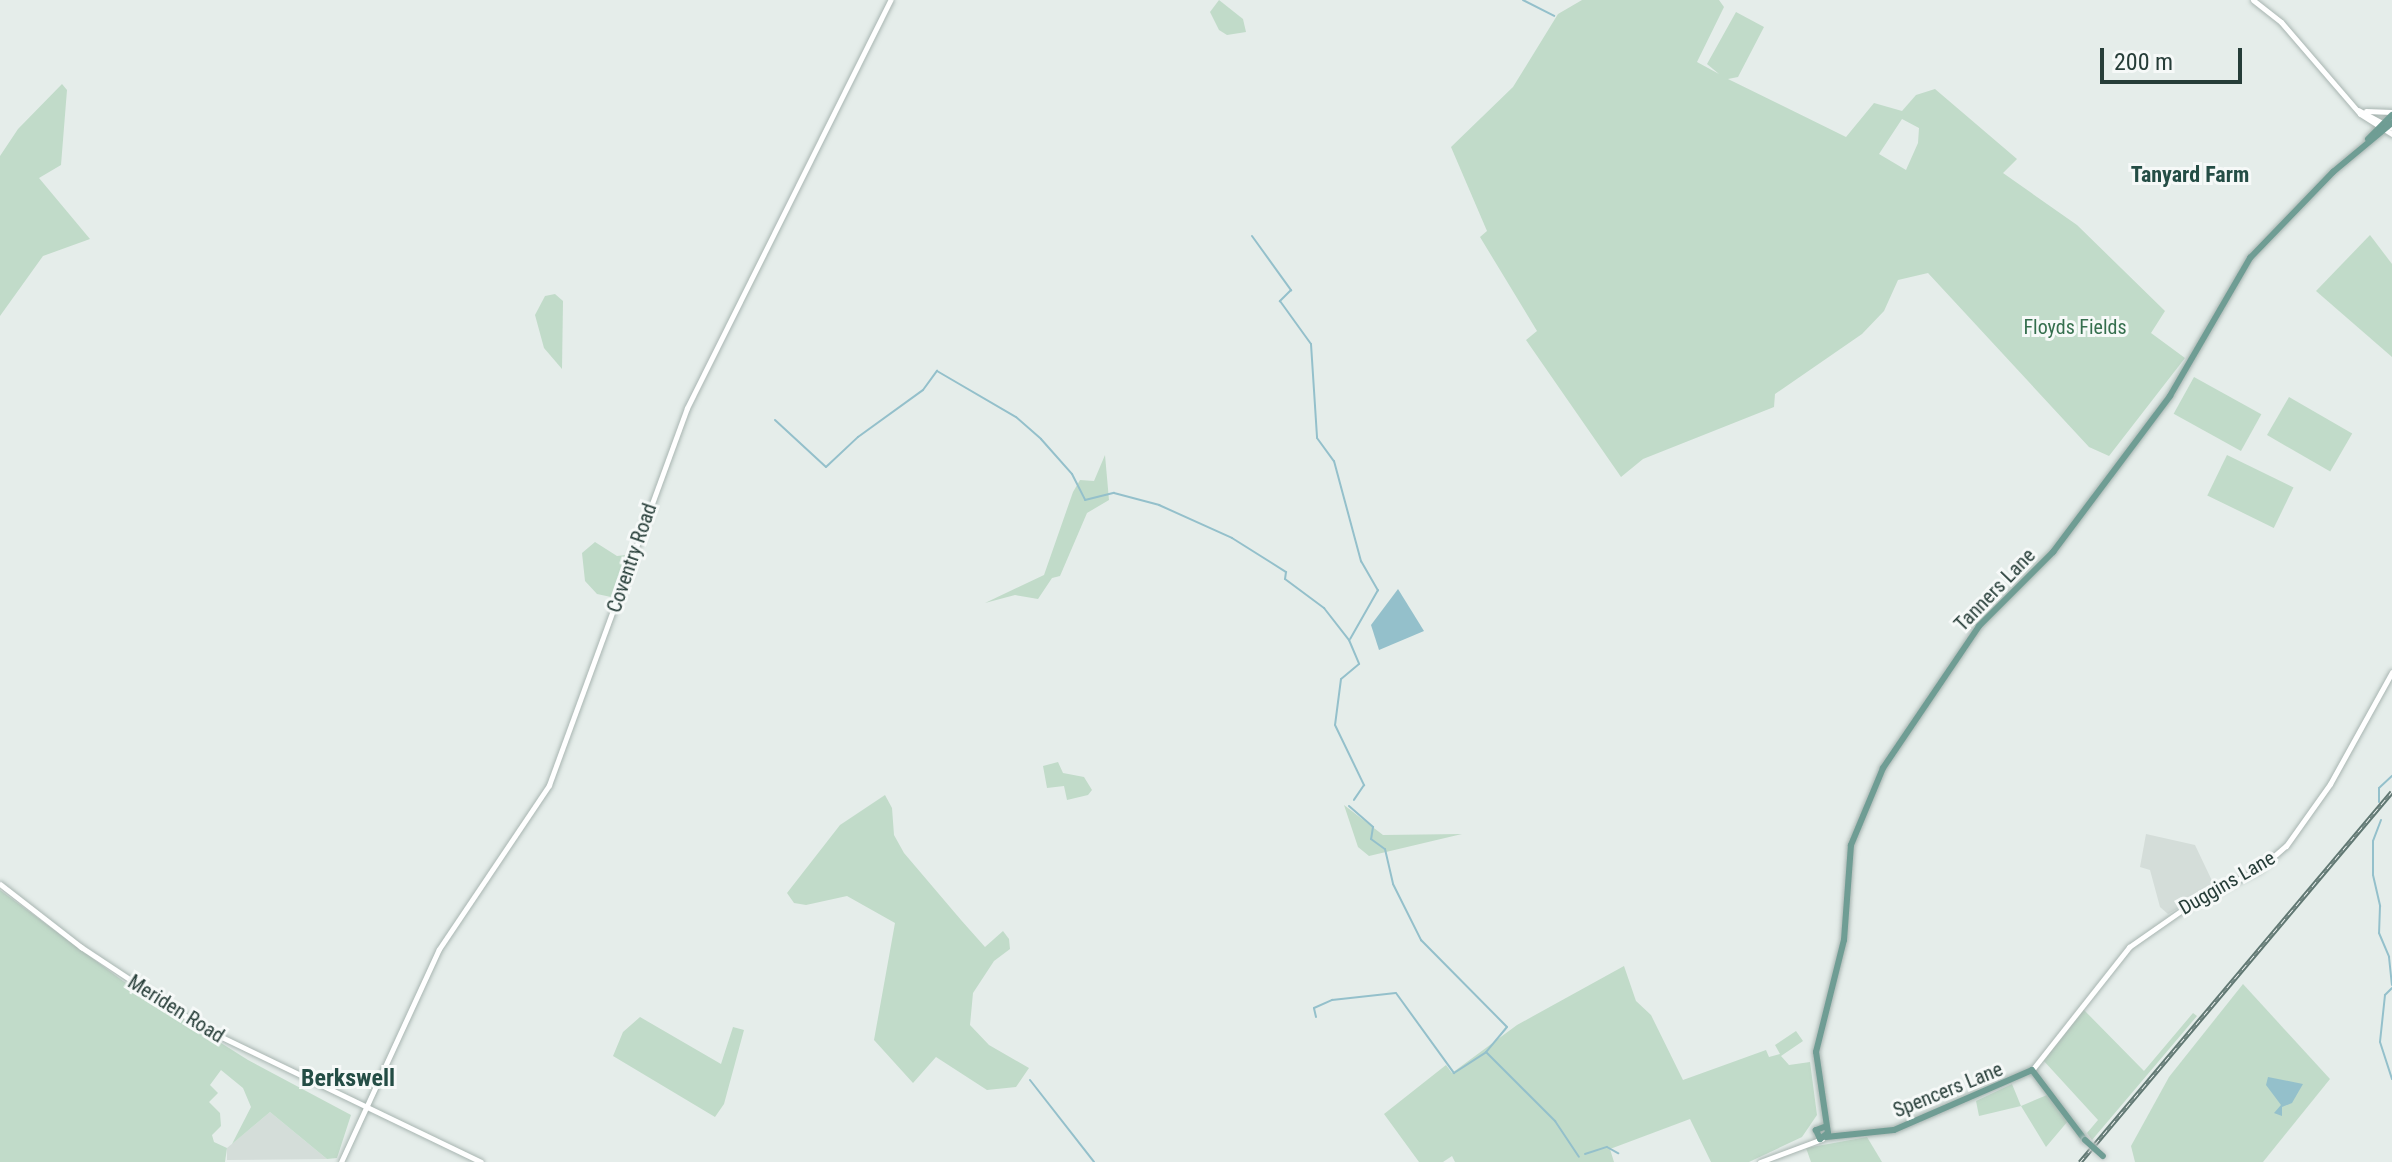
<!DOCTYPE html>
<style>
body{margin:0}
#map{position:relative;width:2392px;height:1162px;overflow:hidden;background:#e5edea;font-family:"Roboto Condensed",sans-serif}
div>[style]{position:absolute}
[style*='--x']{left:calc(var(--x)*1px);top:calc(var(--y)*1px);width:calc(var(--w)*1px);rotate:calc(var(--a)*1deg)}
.built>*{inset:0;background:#d4ddd9}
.green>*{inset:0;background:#c1dbc9;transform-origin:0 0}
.water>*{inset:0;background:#94c0cb}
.stream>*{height:2px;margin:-1px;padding:0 1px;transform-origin:1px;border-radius:1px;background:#94c0cb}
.roads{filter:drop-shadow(0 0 2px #a8b5b1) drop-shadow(0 0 2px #a8b5b1)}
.minor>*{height:5px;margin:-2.5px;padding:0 2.5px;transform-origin:2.5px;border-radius:2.5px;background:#fff}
.major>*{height:6px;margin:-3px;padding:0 3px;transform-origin:3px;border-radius:3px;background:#6f9d94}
.rail>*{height:5px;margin-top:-2.5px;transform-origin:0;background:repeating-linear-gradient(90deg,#f6f9f8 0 6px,#617873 0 12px);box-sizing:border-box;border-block:2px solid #617873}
.bridges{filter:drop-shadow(0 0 2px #c2c9c7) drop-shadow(0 0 2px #c2c9c7)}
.major-bridge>*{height:6px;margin:-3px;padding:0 3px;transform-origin:3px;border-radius:3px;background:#6f9d94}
span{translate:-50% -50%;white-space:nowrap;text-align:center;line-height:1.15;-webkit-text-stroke:6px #f6f9f8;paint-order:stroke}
.park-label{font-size:20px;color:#356f4e}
.street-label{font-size:20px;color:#263d38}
.neighbourhood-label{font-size:22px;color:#244d45;font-weight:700}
.quarter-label{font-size:24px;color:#244d45;font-weight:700}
.scale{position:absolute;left:2100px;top:48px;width:142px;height:36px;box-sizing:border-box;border:4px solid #263d38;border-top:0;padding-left:10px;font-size:24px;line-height:28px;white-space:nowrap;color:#263d38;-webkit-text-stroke:6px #f6f9f8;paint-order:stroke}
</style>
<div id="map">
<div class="built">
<div style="clip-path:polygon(2146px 834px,2195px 845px,2215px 887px,2168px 914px,2160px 907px,2150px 870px,2140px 867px)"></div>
<div style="clip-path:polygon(270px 1112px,327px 1159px,227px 1160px,227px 1148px)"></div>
</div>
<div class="green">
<div style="clip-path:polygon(1219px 0,1243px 19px,1246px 32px,1227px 35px,1219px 30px,1210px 12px)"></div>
<div style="clip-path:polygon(evenodd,1582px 0,1719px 0,1724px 7px,1697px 62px,1719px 74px,1707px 64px,1736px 12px,1764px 27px,1738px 77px,1728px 79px,1846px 137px,1874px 103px,1902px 111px,1916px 95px,1935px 89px,2017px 159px,2003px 173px,2077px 225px,2165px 311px,2151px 333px,2185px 358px,2109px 456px,2089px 447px,1928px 273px,1898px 280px,1884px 311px,1862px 334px,1775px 394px,1774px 407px,1643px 459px,1621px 477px,1526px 340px,1537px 331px,1480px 237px,1487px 231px,1451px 147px,1513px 87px,1558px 14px,1582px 0,1902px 119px,1919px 128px,1918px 143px,1906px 170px,1879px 154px,1902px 119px)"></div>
<div style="clip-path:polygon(62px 84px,67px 90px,61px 165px,39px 178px,90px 239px,43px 256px,0 316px,0 156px,18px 129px)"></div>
<div style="clip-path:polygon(2370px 235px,2392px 264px,2392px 357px,2316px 291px)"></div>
<div style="clip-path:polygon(555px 294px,563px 301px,562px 369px,544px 348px,535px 315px,545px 296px)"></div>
<div style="left:2194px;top:377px;width:77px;height:42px;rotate:29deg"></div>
<div style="left:2289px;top:397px;width:73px;height:44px;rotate:30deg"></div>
<div style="clip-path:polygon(1105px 455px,1109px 500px,1087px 513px,1060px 576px,1052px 578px,1038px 599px,1015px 595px,985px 603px,1044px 575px,1073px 492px,1080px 480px,1094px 481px)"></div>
<div style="left:2227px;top:455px;width:74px;height:45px;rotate:26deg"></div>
<div style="clip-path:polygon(595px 542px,617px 556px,626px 555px,611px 597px,597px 594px,585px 581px,582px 553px)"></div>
<div style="clip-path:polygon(1058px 762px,1063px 773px,1084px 777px,1092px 790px,1088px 795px,1067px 800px,1064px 786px,1047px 788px,1043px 766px)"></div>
<div style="clip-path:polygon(885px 795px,892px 808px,894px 835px,904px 853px,961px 920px,985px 947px,1003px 931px,1009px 939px,1010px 949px,994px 961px,973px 993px,970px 1025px,989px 1045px,1029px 1068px,1016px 1087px,987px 1090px,936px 1057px,913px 1083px,874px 1040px,895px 923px,847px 896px,806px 905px,794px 903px,787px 893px,840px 825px)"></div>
<div style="clip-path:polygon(1344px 805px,1383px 835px,1462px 834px,1369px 856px,1358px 847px)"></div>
<div style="clip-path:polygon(0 890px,123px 981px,248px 1060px,351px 1115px,337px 1158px,327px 1159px,270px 1112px,232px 1144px,251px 1107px,243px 1088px,221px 1070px,210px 1085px,218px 1093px,209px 1102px,220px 1113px,221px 1126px,212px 1135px,214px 1142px,227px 1148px,225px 1162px,0 1162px)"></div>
<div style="clip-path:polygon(1624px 966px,1636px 1001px,1651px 1015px,1683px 1080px,1766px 1050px,1769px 1057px,1780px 1054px,1775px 1045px,1796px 1031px,1803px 1041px,1781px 1056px,1789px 1065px,1810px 1062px,1817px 1115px,1802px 1137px,1749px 1162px,1711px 1162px,1690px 1119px,1610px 1149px,1614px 1162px,1455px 1162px,1452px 1156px,1443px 1162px,1419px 1162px,1384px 1114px,1446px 1065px,1452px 1073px,1517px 1025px)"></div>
<div style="clip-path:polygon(2243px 984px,2330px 1079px,2263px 1162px,2135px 1162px,2131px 1146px,2169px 1077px)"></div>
<div style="clip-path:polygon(2083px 1009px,2144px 1071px,2193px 1013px,2197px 1016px,2092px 1140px,2087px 1133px,2098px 1120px,2043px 1060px)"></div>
<div style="clip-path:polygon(640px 1017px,721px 1064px,733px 1027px,744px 1030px,724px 1104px,715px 1117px,613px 1056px,623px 1032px)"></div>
<div style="clip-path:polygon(2012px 1084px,2021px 1106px,2047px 1095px,2068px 1121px,2046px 1147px,2021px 1106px,1979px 1116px,1976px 1101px)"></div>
<div style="clip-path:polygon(1867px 1137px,1882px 1162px,1811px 1162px,1806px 1148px)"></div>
</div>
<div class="water">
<div style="clip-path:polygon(1398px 589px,1424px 631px,1379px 650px,1371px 625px)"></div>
<div style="clip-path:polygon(2268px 1077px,2303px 1084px,2292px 1103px,2282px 1107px,2282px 1116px,2274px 1113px,2281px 1105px,2266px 1085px)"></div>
</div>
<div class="stream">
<div style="--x:1523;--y:0;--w:35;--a:27"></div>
<div style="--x:1252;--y:236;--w:67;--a:54.2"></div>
<div style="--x:1291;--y:290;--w:16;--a:135"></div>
<div style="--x:1280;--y:301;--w:53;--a:54.2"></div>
<div style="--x:1311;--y:344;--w:94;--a:86.3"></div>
<div style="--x:1317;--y:438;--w:29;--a:54"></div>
<div style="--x:1334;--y:461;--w:104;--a:74.9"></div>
<div style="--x:1361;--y:561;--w:34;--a:60"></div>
<div style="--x:1378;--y:590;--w:56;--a:119.7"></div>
<div style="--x:775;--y:420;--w:69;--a:42.7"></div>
<div style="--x:826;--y:467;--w:44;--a:-43.2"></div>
<div style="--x:858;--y:437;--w:80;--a:-35.9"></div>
<div style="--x:923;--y:390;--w:24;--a:-54"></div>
<div style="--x:937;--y:371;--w:91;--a:30.2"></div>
<div style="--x:1016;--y:417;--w:33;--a:41"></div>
<div style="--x:1041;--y:439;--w:47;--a:48.5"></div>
<div style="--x:1072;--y:474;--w:29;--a:63"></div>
<div style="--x:1085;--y:500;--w:30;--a:-14"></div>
<div style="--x:1114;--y:493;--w:47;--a:14.9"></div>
<div style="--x:1159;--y:505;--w:80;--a:24.3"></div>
<div style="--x:1232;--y:538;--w:64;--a:32.2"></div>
<div style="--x:1286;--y:572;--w:7;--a:98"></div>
<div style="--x:1285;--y:579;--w:49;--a:36.6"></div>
<div style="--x:1324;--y:608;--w:41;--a:52"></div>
<div style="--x:1349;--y:640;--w:26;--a:67"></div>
<div style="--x:1359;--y:664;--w:23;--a:140"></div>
<div style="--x:1341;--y:679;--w:46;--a:97.4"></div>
<div style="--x:1335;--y:725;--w:67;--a:64.2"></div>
<div style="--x:1364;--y:785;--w:18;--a:124"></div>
<div style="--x:2379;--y:802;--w:14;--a:-90"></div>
<div style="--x:2379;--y:788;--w:18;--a:-43"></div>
<div style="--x:1349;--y:806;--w:32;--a:41"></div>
<div style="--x:1373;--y:827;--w:12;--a:99"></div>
<div style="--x:1371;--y:839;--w:17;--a:36"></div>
<div style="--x:1385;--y:849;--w:36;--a:77"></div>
<div style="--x:1393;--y:884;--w:63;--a:63.4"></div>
<div style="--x:1421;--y:940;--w:122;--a:45.3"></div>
<div style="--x:1507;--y:1027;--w:33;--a:130"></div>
<div style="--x:1486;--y:1052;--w:98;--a:45"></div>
<div style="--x:1555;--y:1121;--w:43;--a:56.3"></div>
<div style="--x:2381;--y:820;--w:22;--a:111"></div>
<div style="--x:2373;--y:841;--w:34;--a:90"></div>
<div style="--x:2373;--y:875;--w:32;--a:77"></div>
<div style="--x:2380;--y:906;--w:27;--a:92"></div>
<div style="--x:2379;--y:933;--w:26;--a:67"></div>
<div style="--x:2389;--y:957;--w:28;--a:84"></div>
<div style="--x:2392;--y:988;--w:10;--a:135"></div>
<div style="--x:2385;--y:995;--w:47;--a:96.1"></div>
<div style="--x:2380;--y:1042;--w:39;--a:72"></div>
<div style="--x:1316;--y:1017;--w:9;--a:-103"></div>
<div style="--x:1314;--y:1008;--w:20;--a:-24"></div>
<div style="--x:1332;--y:1000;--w:64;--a:-6.2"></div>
<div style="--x:1396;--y:993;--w:99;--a:54.1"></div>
<div style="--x:1454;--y:1073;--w:38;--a:-33"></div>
<div style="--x:1030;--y:1080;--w:104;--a:52"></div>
<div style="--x:1585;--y:1154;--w:23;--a:-18"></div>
<div style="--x:1607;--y:1147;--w:13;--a:29"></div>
</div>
<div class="roads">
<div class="minor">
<div style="--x:2253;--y:0;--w:36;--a:38"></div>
<div style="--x:2281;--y:22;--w:121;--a:49.3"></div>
<div style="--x:2360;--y:114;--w:38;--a:32"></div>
<div style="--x:2358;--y:110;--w:38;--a:28"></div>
<div style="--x:2366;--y:111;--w:26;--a:2"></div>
<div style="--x:0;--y:884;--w:103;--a:37.9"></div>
<div style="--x:81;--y:947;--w:149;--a:33.5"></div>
<div style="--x:205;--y:1029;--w:306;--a:25.7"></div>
<div style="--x:2032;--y:1070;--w:157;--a:-51.7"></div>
<div style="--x:2129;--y:947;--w:80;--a:-34.9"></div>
<div style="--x:2195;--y:901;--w:70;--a:-26.2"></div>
<div style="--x:2258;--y:870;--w:37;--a:-41"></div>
<div style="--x:2286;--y:846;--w:76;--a:-54.6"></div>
<div style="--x:2330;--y:784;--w:128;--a:-61"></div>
<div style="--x:341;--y:1162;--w:234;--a:-65.3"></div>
<div style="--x:439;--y:949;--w:197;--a:-56.1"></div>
<div style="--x:549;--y:785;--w:401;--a:-69.9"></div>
<div style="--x:687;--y:408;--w:456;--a:-63.5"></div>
<div style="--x:1760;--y:1162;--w:66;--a:-20.4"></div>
</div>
<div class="major">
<div style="--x:2368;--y:139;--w:34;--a:-45"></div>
<div style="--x:1824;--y:1127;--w:9;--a:159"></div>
<div style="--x:1816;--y:1130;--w:10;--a:66"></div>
<div style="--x:1820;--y:1139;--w:10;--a:-37"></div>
<div style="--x:1828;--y:1133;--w:82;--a:-98.4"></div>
<div style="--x:1816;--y:1052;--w:115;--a:-76"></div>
<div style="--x:1844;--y:940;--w:95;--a:-85.8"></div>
<div style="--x:1851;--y:845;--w:83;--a:-67.4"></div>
<div style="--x:1883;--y:768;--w:171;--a:-55.9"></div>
<div style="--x:1979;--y:626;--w:105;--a:-45"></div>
<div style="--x:2053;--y:552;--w:195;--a:-53.1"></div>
<div style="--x:2170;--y:396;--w:160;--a:-59.9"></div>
<div style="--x:2250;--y:258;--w:120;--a:-46"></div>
<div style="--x:2333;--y:172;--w:77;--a:-39.7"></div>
<div style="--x:1826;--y:1137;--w:68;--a:-5.9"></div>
<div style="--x:1894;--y:1130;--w:150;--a:-23.5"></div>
<div style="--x:2032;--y:1070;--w:88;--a:52.9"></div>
</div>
</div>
<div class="rail">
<div style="--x:2080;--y:1162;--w:484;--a:-49.9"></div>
</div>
<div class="bridges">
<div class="major-bridge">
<div style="--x:2085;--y:1140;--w:24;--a:42"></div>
</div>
</div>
<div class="park-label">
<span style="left:2075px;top:327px">Floyds Fields</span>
</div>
<div class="street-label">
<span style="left:632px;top:558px;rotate:-71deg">Coventry Road</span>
<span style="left:1995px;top:590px;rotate:-46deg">Tanners Lane</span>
<span style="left:2227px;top:883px;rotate:-30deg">Duggins Lane</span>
<span style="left:176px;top:1009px;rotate:32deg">Meriden Road</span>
<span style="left:1948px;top:1090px;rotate:-22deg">Spencers Lane</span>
</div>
<div class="neighbourhood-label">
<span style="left:2190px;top:175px">Tanyard Farm</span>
</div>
<div class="quarter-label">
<span style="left:348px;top:1079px">Berkswell</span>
</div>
<div class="scale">200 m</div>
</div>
